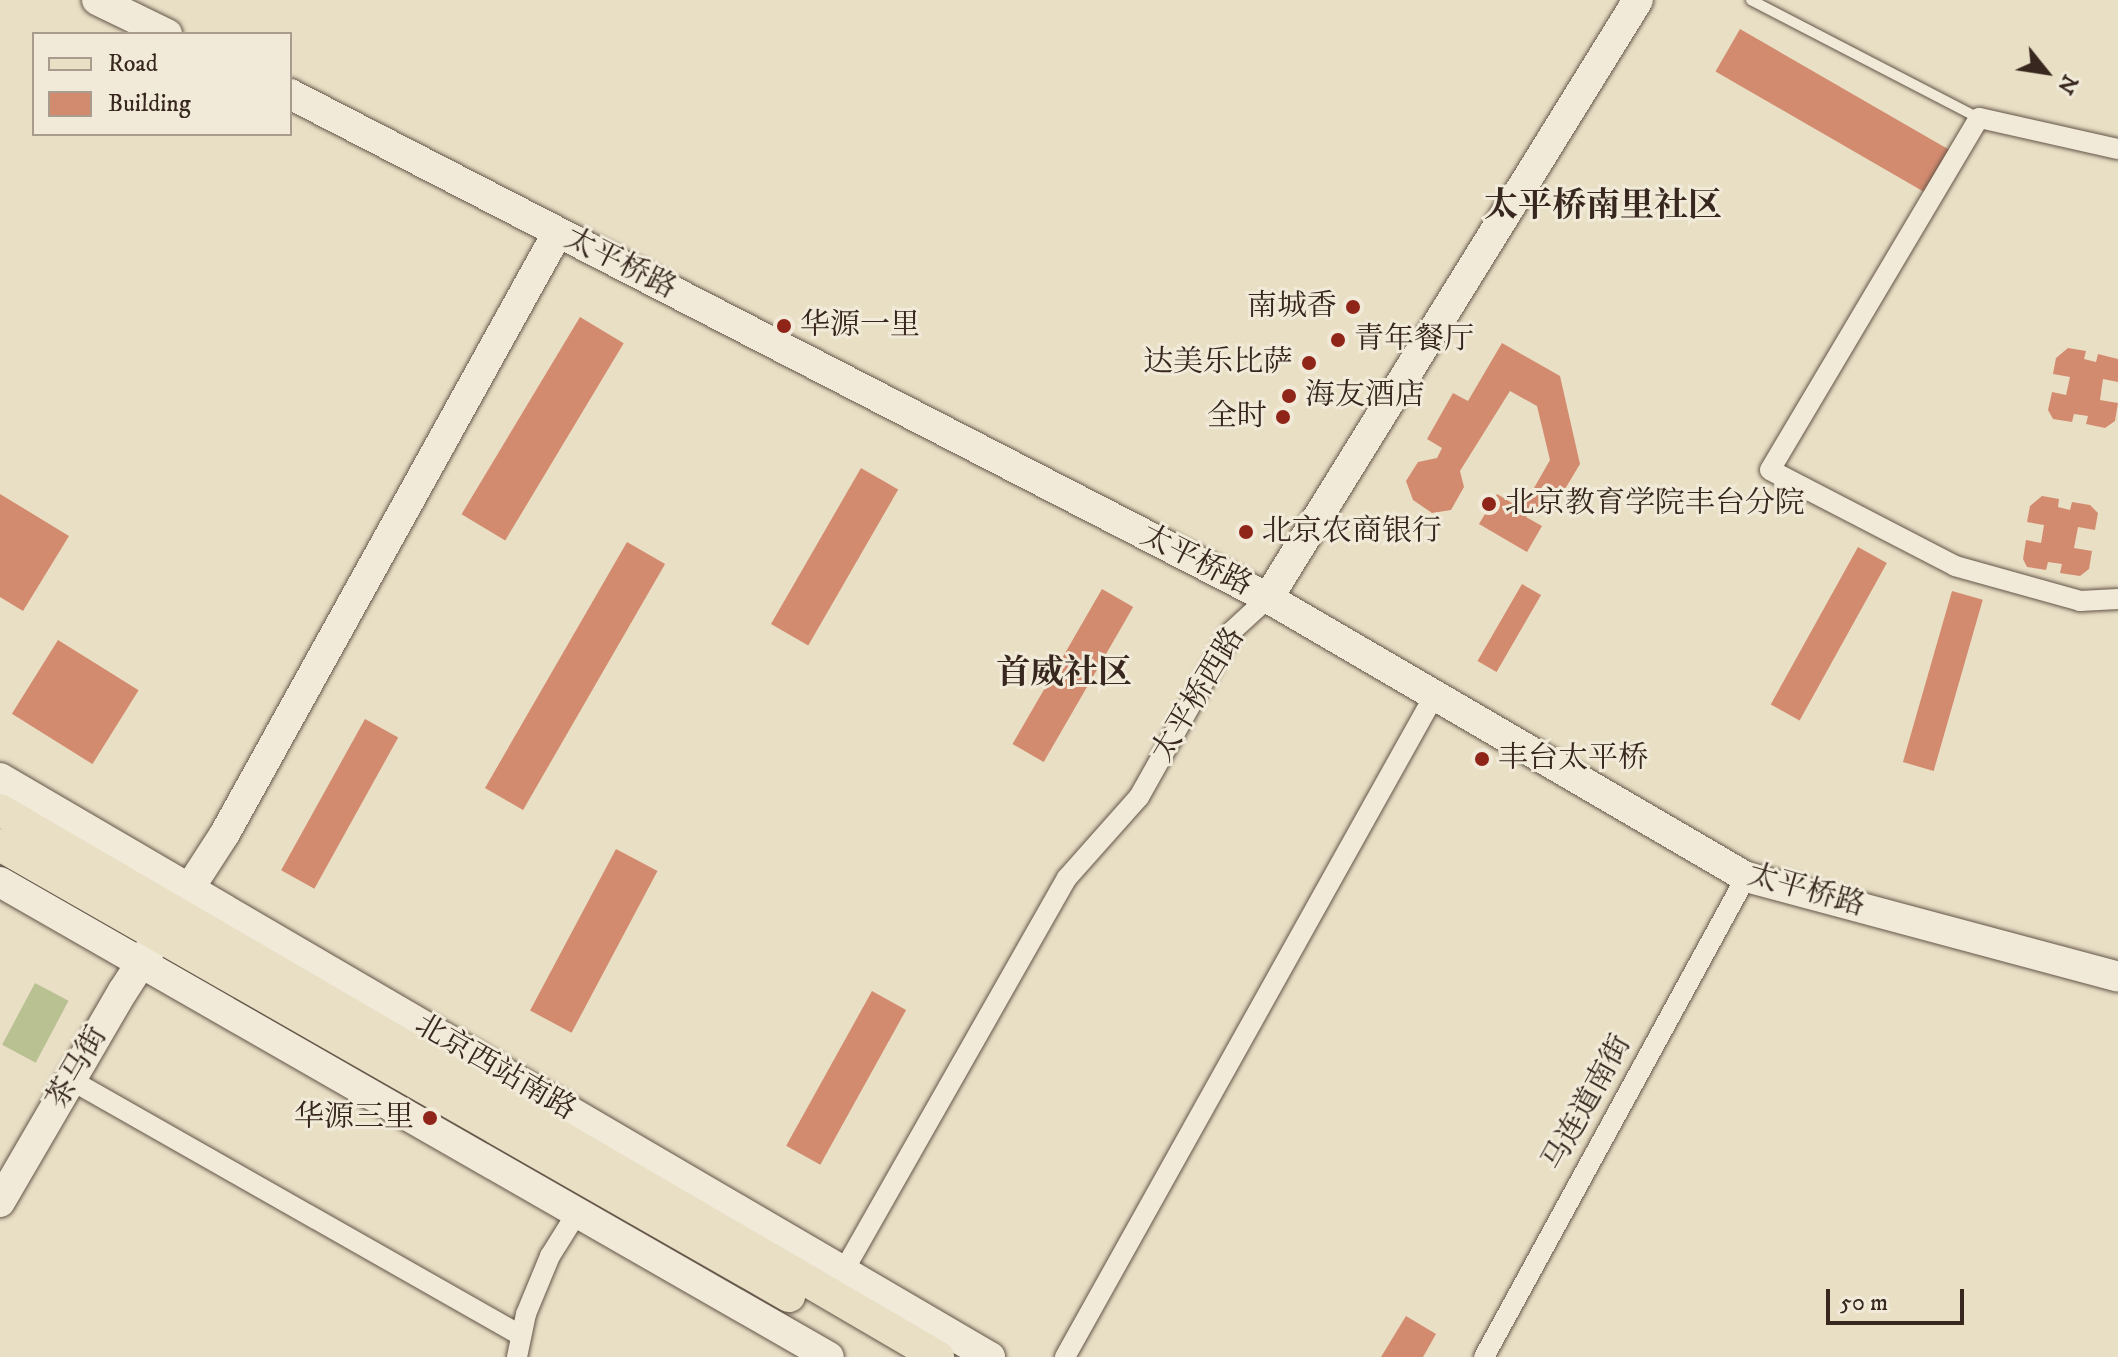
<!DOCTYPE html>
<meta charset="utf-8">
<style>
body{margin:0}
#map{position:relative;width:2118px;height:1357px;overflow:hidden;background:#e9dfc5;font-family:"IM FELL DW Pica","Noto Serif SC",serif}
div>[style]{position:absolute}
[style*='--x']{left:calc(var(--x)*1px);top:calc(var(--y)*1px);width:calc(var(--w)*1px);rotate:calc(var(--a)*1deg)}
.green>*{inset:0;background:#b9c193;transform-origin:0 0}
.building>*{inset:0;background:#d38b6f;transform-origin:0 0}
.roads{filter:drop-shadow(0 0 2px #645548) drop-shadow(0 0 2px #645548)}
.lane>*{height:10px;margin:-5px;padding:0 5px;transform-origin:5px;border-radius:5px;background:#f1ead9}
.street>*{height:20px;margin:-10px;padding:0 10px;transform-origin:10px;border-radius:10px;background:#f1ead9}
.secondary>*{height:30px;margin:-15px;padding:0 15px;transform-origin:15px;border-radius:15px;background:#f1ead9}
.primary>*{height:32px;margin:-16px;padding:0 16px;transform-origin:16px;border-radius:16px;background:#e9dfc5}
.dots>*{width:22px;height:22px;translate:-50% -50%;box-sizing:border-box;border:4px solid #f1ead9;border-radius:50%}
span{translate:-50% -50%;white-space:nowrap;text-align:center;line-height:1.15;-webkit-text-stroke:6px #f1ead9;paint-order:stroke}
.street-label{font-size:30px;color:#37271e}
.poi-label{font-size:30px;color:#37271e}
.right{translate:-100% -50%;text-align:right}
.left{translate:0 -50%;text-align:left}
.quarter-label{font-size:34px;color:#37271e;font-weight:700}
.legend{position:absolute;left:32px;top:32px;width:260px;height:104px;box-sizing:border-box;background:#f1ead9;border:2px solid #a79c8e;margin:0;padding:10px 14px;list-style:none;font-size:24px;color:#37271e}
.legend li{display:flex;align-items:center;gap:16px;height:40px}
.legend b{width:40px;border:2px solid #a79c8e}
.north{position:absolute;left:2006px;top:32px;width:80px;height:80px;-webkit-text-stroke:6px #f1ead9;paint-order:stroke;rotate:120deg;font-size:22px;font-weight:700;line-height:32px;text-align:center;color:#37271e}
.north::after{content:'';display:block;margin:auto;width:28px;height:36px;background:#37271e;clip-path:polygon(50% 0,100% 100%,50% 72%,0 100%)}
.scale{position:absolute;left:1826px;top:1289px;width:138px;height:36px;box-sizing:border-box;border:4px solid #37271e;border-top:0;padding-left:10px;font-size:24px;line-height:28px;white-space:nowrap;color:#37271e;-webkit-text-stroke:6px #f1ead9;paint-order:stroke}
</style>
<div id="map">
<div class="green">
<div style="left:35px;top:983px;width:38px;height:70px;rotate:28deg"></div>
</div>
<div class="building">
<div style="left:1740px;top:29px;width:244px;height:49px;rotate:30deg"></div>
<div style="left:580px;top:317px;width:51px;height:230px;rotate:31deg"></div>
<div style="clip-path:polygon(1502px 343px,1560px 376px,1580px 464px,1550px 514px,1534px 505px,1526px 517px,1542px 526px,1527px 552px,1479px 524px,1497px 494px,1522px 509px,1550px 460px,1537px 406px,1510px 391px,1460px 471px,1464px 487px,1451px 510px,1432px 513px,1413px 500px,1406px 481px,1418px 462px,1437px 458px,1442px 448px,1427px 439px,1453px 393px,1468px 401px)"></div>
<div style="clip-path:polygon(2068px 348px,2086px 351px,2084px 359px,2096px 362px,2098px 354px,2118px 359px,2118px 382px,2103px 379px,2100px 400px,2118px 403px,2115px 421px,2105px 428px,2086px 424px,2088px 416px,2074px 414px,2072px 422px,2053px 419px,2048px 410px,2052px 392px,2066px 395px,2070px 377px,2053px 374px,2056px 358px)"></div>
<div style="left:861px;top:468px;width:43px;height:180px;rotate:30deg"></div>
<div style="clip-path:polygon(0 494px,69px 536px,23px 611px,0 597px)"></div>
<div style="clip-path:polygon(2042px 496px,2059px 499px,2058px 507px,2070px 510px,2072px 502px,2090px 505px,2098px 513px,2095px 530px,2078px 527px,2074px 548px,2092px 551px,2089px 569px,2080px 576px,2060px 573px,2062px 564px,2048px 562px,2046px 570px,2027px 567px,2023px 559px,2026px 540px,2041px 543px,2044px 525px,2027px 522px,2030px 506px)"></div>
<div style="left:627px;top:542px;width:44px;height:284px;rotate:30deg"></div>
<div style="left:1858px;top:547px;width:33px;height:180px;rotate:29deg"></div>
<div style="left:1522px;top:584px;width:22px;height:89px;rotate:30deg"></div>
<div style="left:1102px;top:589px;width:36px;height:179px;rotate:30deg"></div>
<div style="left:1952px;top:591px;width:32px;height:178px;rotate:16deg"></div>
<div style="left:58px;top:640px;width:95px;height:87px;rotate:32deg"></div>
<div style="left:365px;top:719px;width:38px;height:173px;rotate:29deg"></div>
<div style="left:616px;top:849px;width:47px;height:183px;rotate:28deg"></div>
<div style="left:872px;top:991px;width:39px;height:177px;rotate:29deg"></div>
<div style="clip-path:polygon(1406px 1316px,1436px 1334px,1423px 1357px,1381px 1357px)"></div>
</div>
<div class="roads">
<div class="lane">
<div style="--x:1751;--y:0;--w:257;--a:27.4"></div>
</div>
<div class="street">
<div style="--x:2118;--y:149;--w:142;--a:-167.4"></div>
<div style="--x:1979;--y:118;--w:409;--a:120.7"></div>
<div style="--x:1770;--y:470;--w:208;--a:27.4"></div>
<div style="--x:1955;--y:566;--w:130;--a:15.6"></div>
<div style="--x:2080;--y:601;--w:38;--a:-3"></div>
<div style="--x:71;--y:1080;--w:516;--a:29.59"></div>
<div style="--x:843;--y:1272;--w:453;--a:-60.4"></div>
<div style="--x:1067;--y:878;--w:108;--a:-48.4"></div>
<div style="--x:1139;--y:797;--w:190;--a:-60.7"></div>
<div style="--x:1232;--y:631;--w:49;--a:-42.5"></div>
<div style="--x:517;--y:1357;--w:44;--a:-78.2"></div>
<div style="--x:526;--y:1314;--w:63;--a:-67.5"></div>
<div style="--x:550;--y:1256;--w:51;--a:-57.9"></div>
<div style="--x:1065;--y:1357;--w:757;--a:-60.83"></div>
<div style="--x:1484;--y:1357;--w:547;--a:-61.37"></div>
</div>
<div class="secondary">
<div style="--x:97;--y:0;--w:78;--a:25.9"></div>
<div style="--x:290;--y:94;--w:1100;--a:27.26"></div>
<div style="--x:1268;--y:598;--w:553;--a:30.27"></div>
<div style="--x:1746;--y:877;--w:385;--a:15"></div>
<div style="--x:1268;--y:598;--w:703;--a:-58.25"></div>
<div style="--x:0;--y:778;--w:1147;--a:30.32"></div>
<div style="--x:0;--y:882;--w:955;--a:29.81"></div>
<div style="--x:0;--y:1202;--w:244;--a:-59.8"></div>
<div style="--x:123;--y:991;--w:186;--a:-57.1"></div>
<div style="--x:224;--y:835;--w:689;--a:-61.02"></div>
</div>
<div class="primary">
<div style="--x:0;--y:810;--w:1086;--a:30.25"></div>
<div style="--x:0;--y:845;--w:909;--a:29.75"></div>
</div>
</div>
<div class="dots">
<div style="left:1353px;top:307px;background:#8f2418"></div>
<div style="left:784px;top:326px;background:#8f2418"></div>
<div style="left:1338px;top:340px;background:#8f2418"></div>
<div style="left:1309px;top:363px;background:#8f2418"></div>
<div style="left:1289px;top:396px;background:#8f2418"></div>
<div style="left:1283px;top:417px;background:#8f2418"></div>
<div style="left:1489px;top:504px;background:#8f2418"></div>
<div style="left:1246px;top:532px;background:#8f2418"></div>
<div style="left:1482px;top:759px;background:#8f2418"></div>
<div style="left:430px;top:1118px;background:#8f2418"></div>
</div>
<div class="street-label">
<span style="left:620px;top:264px;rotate:27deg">太平桥路</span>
<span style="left:1196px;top:561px;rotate:27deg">太平桥路</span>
<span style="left:1199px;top:695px;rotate:-59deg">太平桥西路</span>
<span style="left:1806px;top:891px;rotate:16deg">太平桥路</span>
<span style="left:78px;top:1068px;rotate:-60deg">茶马街</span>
<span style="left:495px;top:1068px;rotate:30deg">北京西站南路</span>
<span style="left:1588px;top:1103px;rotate:-61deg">马连道南街</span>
</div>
<div class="poi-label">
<span class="right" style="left:1337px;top:307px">南城香</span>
<span class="left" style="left:800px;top:326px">华源一里</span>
<span class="left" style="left:1354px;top:340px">青年餐厅</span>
<span class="right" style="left:1293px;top:363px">达美乐比萨</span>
<span class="left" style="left:1305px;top:396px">海友酒店</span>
<span class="right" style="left:1267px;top:417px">全时</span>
<span class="left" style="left:1505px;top:504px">北京教育学院丰台分院</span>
<span class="left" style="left:1262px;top:532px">北京农商银行</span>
<span class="left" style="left:1498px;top:759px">丰台太平桥</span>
<span class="right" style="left:414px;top:1118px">华源三里</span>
</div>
<div class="quarter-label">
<span style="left:1603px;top:207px">太平桥南里社区</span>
<span style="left:1064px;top:674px">首威社区</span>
</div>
<ul class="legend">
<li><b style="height:10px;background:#e9dfc5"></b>Road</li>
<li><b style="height:22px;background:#d38b6f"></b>Building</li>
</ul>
<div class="north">N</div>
<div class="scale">50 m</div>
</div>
